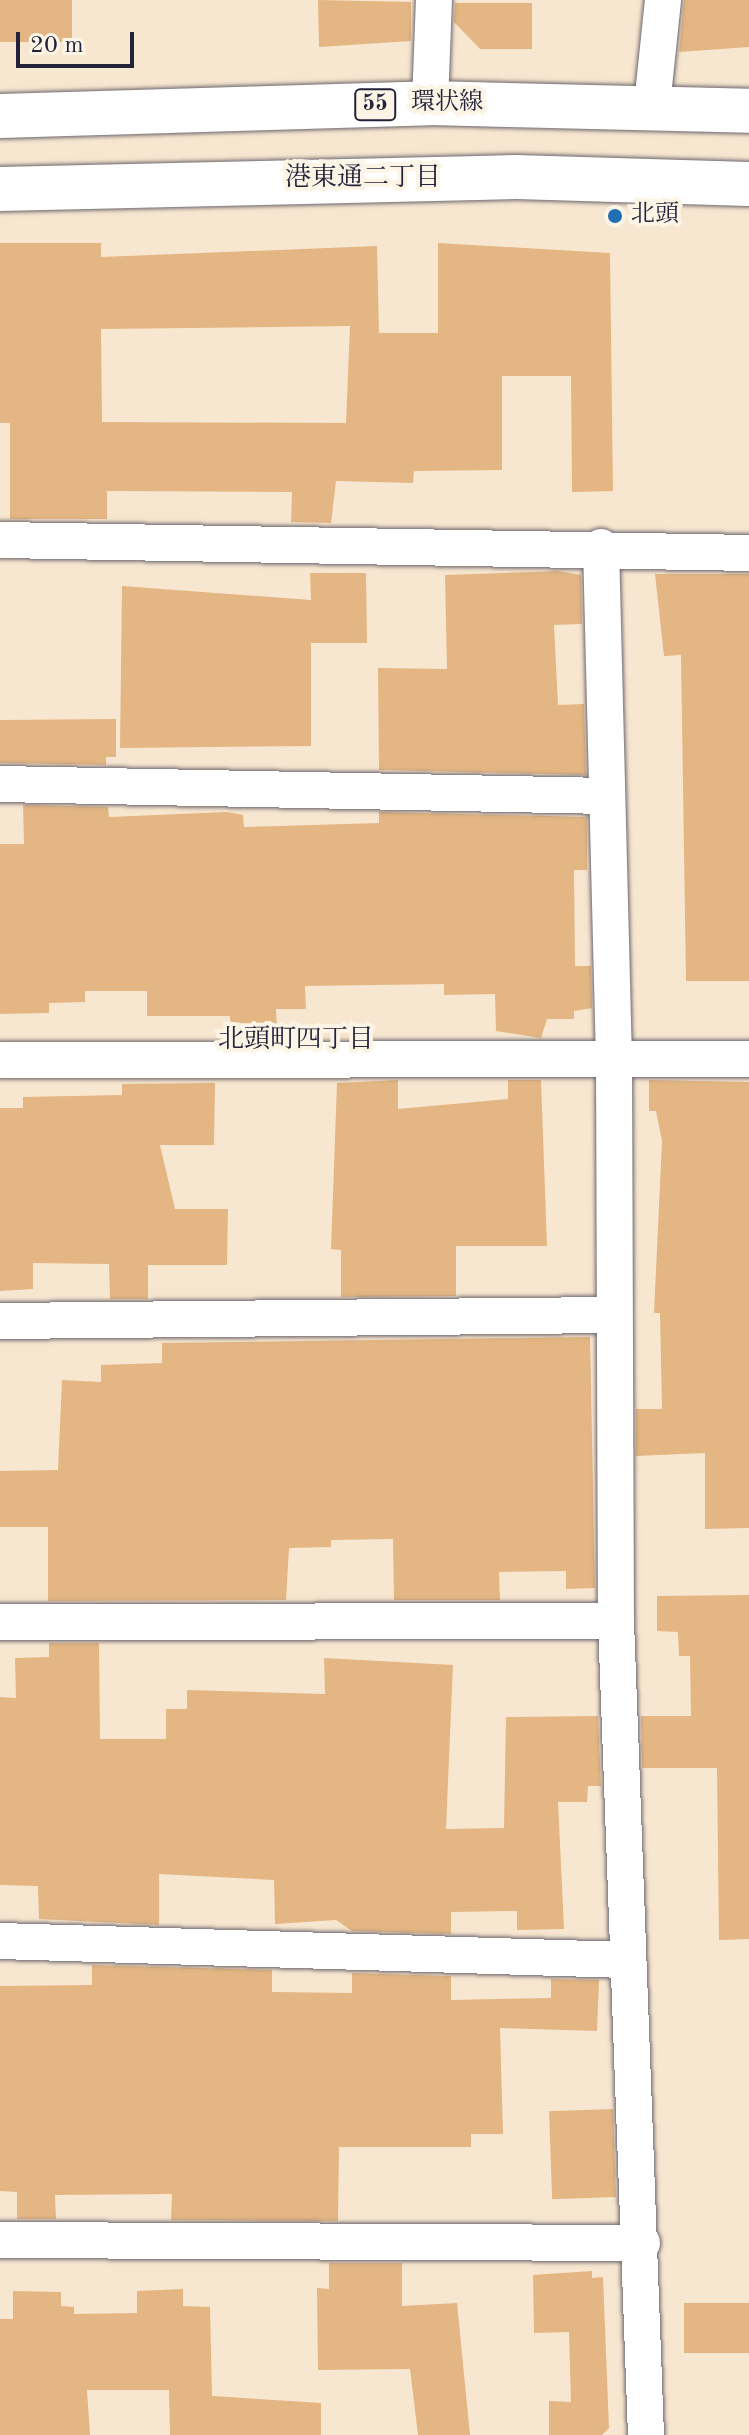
<!DOCTYPE html>
<meta charset="utf-8">
<style>
body{margin:0}
#map{position:relative;width:749px;height:2435px;overflow:hidden;background:#f8e7d0;font-family:"Old Standard TT","Noto Serif JP",serif}
div>[style]{position:absolute}
[style*='--x']{left:calc(var(--x)*1px);top:calc(var(--y)*1px);width:calc(var(--w)*1px);rotate:calc(var(--a)*1deg)}
.building>*{inset:0;background:#e3b683;transform-origin:0 0}
.roads{filter:drop-shadow(0 0 2px #6d676f) drop-shadow(0 0 2px #6d676f)}
.minor>*{height:36px;margin:-18px;padding:0 18px;transform-origin:18px;border-radius:18px;background:#fff}
.primary>*{height:44px;margin:-22px;padding:0 22px;transform-origin:22px;border-radius:22px;background:#fff}
.dots>*{width:22px;height:22px;translate:-50% -50%;box-sizing:border-box;border:4px solid #fcf5e5;border-radius:50%}
span{translate:-50% -50%;white-space:nowrap;text-align:center;line-height:1.15;-webkit-text-stroke:8px #fcf5e5;paint-order:stroke}
.shield-label span{padding:2px 6px;background:#fcf5e5;border:2px solid;border-radius:6px;-webkit-text-stroke-width:0}
.shield-label{font-size:22px;color:#22223b;font-weight:700}
.street-label{font-size:24px;color:#22223b}
.poi-label{font-size:24px;color:#22223b}
.left{translate:0 -50%;text-align:left}
.neighbourhood-label{font-size:26px;color:#22223b}
.scale{position:absolute;left:16px;top:32px;width:118px;height:36px;box-sizing:border-box;border:4px solid #22223b;border-top:0;padding-left:10px;font-size:24px;line-height:28px;white-space:nowrap;color:#22223b;-webkit-text-stroke:6px #fcf5e5;paint-order:stroke}
</style>
<div id="map">
<div class="building">
<div style="left:0;top:0;width:72px;height:42px"></div>
<div style="clip-path:polygon(318px 0,411px 2px,411px 41px,319px 47px)"></div>
<div style="clip-path:polygon(684px 0,749px 0,749px 47px,679px 52px)"></div>
<div style="clip-path:polygon(455px 3px,532px 3px,532px 49px,480px 49px,454px 22px)"></div>
<div style="clip-path:polygon(evenodd,0 243px,101px 243px,101px 257px,377px 246px,379px 333px,438px 333px,438px 243px,610px 253px,613px 491px,572px 492px,571px 376px,502px 376px,502px 470px,414px 471px,413px 483px,336px 481px,331px 523px,291px 522px,292px 492px,107px 491px,107px 519px,10px 519px,10px 423px,0 423px,0 243px,350px 326px,346px 423px,102px 422px,101px 329px,350px 326px)"></div>
<div style="clip-path:polygon(558px 571px,581px 575px,582px 624px,554px 625px,558px 705px,584px 704px,586px 775px,379px 770px,378px 668px,447px 669px,445px 575px)"></div>
<div style="clip-path:polygon(310px 573px,366px 573px,367px 643px,311px 643px,311px 746px,120px 748px,122px 586px,311px 600px)"></div>
<div style="clip-path:polygon(655px 574px,749px 574px,749px 981px,686px 981px,681px 655px,664px 656px)"></div>
<div style="clip-path:polygon(116px 719px,116px 757px,106px 757px,106px 765px,0 763px,0 720px)"></div>
<div style="clip-path:polygon(23px 805px,108px 807px,109px 817px,227px 812px,243px 815px,244px 827px,379px 823px,379px 812px,587px 817px,587px 870px,574px 870px,575px 966px,591px 966px,592px 1008px,574px 1011px,574px 1019px,547px 1019px,541px 1038px,496px 1031px,495px 994px,444px 995px,444px 984px,305px 986px,306px 1009px,276px 1009px,277px 1033px,231px 1034px,230px 1016px,147px 1016px,147px 991px,85px 991px,85px 1002px,49px 1003px,49px 1013px,0 1014px,0 844px,24px 844px)"></div>
<div style="clip-path:polygon(398px 1080px,398px 1109px,508px 1099px,508px 1080px,541px 1080px,547px 1246px,456px 1246px,456px 1296px,341px 1297px,341px 1250px,331px 1249px,337px 1083px)"></div>
<div style="clip-path:polygon(649px 1080px,749px 1082px,749px 1528px,705px 1529px,705px 1453px,636px 1456px,636px 1409px,662px 1409px,660px 1313px,654px 1313px,662px 1141px,656px 1111px,649px 1111px)"></div>
<div style="clip-path:polygon(215px 1083px,214px 1145px,160px 1145px,175px 1209px,228px 1209px,227px 1265px,148px 1265px,148px 1299px,110px 1299px,109px 1264px,33px 1263px,33px 1289px,0 1291px,0 1108px,23px 1108px,23px 1097px,122px 1095px,122px 1084px)"></div>
<div style="clip-path:polygon(590px 1337px,595px 1588px,566px 1589px,566px 1571px,499px 1572px,500px 1600px,394px 1600px,393px 1539px,331px 1540px,331px 1547px,289px 1548px,286px 1600px,48px 1601px,48px 1527px,0 1527px,0 1471px,58px 1470px,62px 1380px,101px 1382px,101px 1365px,162px 1363px,162px 1343px)"></div>
<div style="clip-path:polygon(749px 1595px,749px 1939px,719px 1940px,717px 1768px,642px 1768px,641px 1716px,691px 1716px,690px 1656px,679px 1656px,678px 1632px,657px 1631px,657px 1596px)"></div>
<div style="clip-path:polygon(49px 1643px,99px 1643px,100px 1739px,166px 1739px,166px 1709px,187px 1709px,187px 1690px,325px 1694px,324px 1658px,453px 1665px,446px 1829px,504px 1828px,506px 1717px,598px 1716px,601px 1786px,588px 1786px,587px 1802px,558px 1802px,564px 1929px,517px 1930px,517px 1911px,451px 1912px,451px 1934px,352px 1931px,336px 1920px,275px 1924px,274px 1880px,159px 1874px,159px 1925px,39px 1919px,38px 1886px,0 1885px,0 1697px,16px 1698px,15px 1658px,49px 1657px)"></div>
<div style="clip-path:polygon(92px 1965px,272px 1970px,272px 1992px,352px 1993px,352px 1973px,451px 1976px,451px 2000px,551px 1998px,551px 1979px,599px 1980px,597px 2031px,500px 2028px,503px 2134px,471px 2134px,471px 2147px,339px 2147px,338px 2221px,171px 2220px,172px 2194px,55px 2195px,56px 2219px,17px 2219px,17px 2192px,0 2191px,0 1986px,92px 1985px)"></div>
<div style="left:613px;top:2109px;width:88px;height:64px;rotate:88deg"></div>
<div style="clip-path:polygon(329px 2263px,402px 2263px,402px 2306px,457px 2303px,470px 2435px,418px 2435px,410px 2369px,318px 2370px,317px 2288px,329px 2289px)"></div>
<div style="clip-path:polygon(592px 2271px,592px 2278px,603px 2277px,609px 2428px,602px 2435px,549px 2435px,549px 2401px,571px 2402px,569px 2332px,534px 2333px,533px 2275px)"></div>
<div style="clip-path:polygon(183px 2289px,183px 2306px,210px 2307px,212px 2396px,321px 2403px,321px 2435px,170px 2435px,169px 2390px,87px 2390px,90px 2435px,0 2435px,0 2319px,13px 2319px,13px 2291px,61px 2292px,61px 2306px,74px 2307px,74px 2314px,137px 2313px,137px 2291px)"></div>
<div style="left:684px;top:2303px;width:65px;height:50px"></div>
</div>
<div class="roads">
<div class="minor">
<div style="--x:430;--y:103;--w:103;--a:-87.8"></div>
<div style="--x:652;--y:105;--w:106;--a:-84"></div>
<div style="--x:0;--y:540;--w:749;--a:0.99"></div>
<div style="--x:601;--y:547;--w:514;--a:88.55"></div>
<div style="--x:614;--y:1061;--w:560;--a:89.8"></div>
<div style="--x:616;--y:1621;--w:815;--a:87.89"></div>
<div style="--x:0;--y:784;--w:607;--a:1.13"></div>
<div style="--x:0;--y:1060;--w:749;--a:-0.08"></div>
<div style="--x:0;--y:1321;--w:614;--a:-0.56"></div>
<div style="--x:0;--y:1622;--w:616;--a:-0.09"></div>
<div style="--x:0;--y:1941;--w:627;--a:1.74"></div>
<div style="--x:0;--y:2240;--w:642;--a:0.27"></div>
</div>
<div class="primary">
<div style="--x:0;--y:116;--w:430;--a:-1.7"></div>
<div style="--x:430;--y:103;--w:319;--a:1.4"></div>
<div style="--x:0;--y:189;--w:516;--a:-1.33"></div>
<div style="--x:516;--y:177;--w:233;--a:1.7"></div>
</div>
</div>
<div class="dots">
<div style="left:615px;top:216px;background:#1f6fb2"></div>
</div>
<div class="shield-label">
<span style="left:375px;top:105px">55</span>
</div>
<div class="street-label">
<span style="left:447px;top:104px">環状線</span>
</div>
<div class="poi-label">
<span class="left" style="left:631px;top:216px">北頭</span>
</div>
<div class="neighbourhood-label">
<span style="left:363px;top:179px">港東通二丁目</span>
<span style="left:296px;top:1041px">北頭町四丁目</span>
</div>
<div class="scale">20 m</div>
</div>
